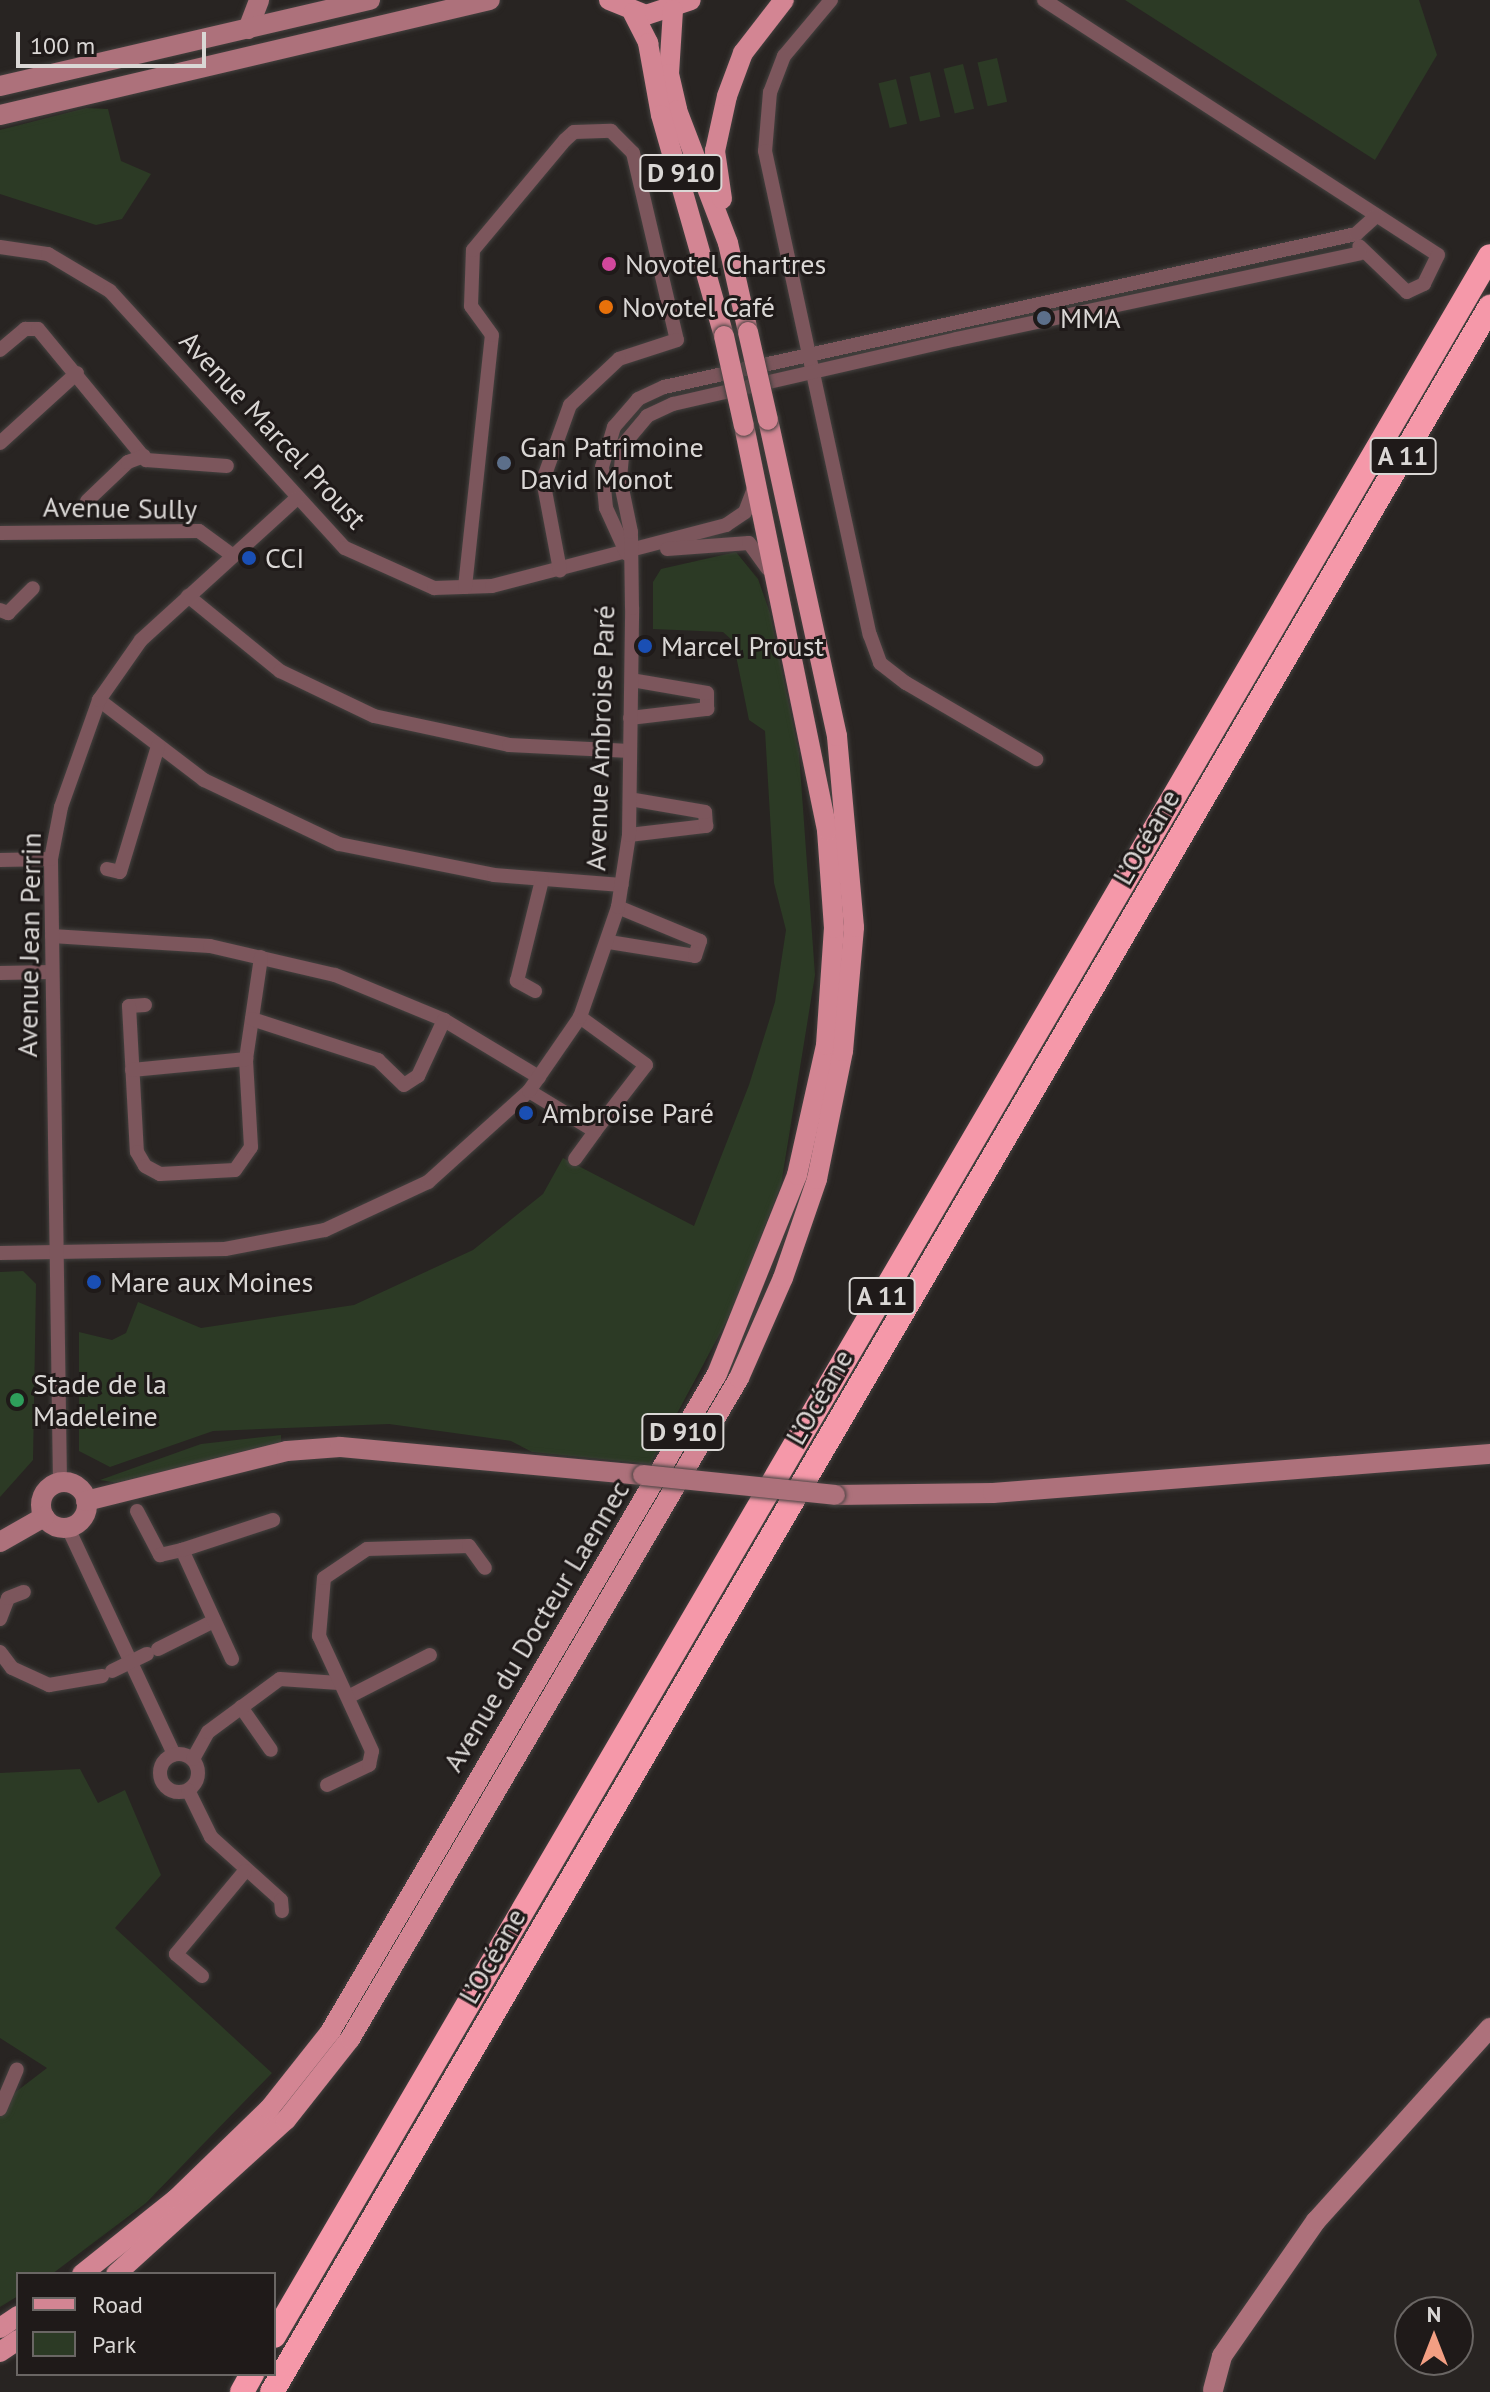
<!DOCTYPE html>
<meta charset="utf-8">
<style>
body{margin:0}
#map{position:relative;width:1490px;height:2392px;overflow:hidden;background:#282422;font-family:"PT Sans",sans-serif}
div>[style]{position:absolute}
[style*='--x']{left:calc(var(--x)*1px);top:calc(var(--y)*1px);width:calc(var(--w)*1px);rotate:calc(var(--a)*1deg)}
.green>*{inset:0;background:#2c3a25;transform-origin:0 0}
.roads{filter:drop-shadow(0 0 2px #44413f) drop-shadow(0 0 2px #44413f)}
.street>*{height:14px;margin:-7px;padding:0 7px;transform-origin:7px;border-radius:7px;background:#7c565c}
.street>.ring{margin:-7px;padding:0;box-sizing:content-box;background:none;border:14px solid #7c565c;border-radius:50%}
.secondary>*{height:20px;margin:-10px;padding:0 10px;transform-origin:10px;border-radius:10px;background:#ad717b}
.secondary>.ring{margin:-10px;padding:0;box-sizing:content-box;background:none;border:20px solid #ad717b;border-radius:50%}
.primary>*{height:20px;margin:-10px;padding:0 10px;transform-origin:10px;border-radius:10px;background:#d38593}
.highway>*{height:24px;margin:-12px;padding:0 12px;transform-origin:12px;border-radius:12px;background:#f598a9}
.bridges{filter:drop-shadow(0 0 2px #44413f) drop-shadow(0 0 2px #44413f)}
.secondary-bridge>*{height:20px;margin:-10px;padding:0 10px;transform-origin:10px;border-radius:10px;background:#ad717b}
.primary-bridge>*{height:20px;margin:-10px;padding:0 10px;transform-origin:10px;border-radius:10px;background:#d38593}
.dots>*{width:22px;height:22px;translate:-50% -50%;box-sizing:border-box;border:4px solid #1f1a19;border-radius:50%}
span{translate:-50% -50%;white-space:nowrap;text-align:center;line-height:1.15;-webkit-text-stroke:6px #1f1a19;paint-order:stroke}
.shield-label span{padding:2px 6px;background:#1f1a19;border:2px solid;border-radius:6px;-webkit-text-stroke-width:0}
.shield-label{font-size:26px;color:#dad7d5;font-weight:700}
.poi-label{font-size:28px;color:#dad7d5}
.left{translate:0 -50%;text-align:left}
.street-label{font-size:28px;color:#dad7d5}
.legend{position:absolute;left:16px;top:2272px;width:260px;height:104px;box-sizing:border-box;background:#1f1a19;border:2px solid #6a6664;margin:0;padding:10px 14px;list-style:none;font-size:24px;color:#dad7d5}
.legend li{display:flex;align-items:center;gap:16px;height:40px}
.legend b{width:40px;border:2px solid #6a6664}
.north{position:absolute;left:1394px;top:2296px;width:80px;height:80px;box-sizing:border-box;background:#1f1a19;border:2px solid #6a6664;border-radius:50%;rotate:0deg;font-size:22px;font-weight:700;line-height:32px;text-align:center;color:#dad7d5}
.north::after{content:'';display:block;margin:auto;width:28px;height:36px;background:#f39f83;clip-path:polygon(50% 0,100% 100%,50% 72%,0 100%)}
.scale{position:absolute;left:16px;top:32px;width:190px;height:36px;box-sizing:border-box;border:4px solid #dad7d5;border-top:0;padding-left:10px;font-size:24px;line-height:28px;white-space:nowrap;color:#dad7d5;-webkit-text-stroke:6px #1f1a19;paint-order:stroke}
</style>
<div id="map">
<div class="green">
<div style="clip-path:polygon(1125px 0,1419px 0,1437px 55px,1375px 160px)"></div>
<div style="left:997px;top:58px;width:45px;height:20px;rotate:77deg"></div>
<div style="left:963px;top:64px;width:46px;height:20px;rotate:76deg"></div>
<div style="left:930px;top:72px;width:46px;height:21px;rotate:77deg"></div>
<div style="left:896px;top:79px;width:46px;height:18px;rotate:76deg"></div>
<div style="clip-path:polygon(86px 108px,108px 109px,121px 161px,151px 174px,122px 219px,96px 225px,0 194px,0 130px)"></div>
<div style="clip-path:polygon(736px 552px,758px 579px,770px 613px,799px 753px,815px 975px,781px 1185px,733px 1309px,650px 1464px,532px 1452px,511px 1441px,389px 1424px,213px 1431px,110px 1467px,79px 1451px,79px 1332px,112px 1340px,126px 1333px,138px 1302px,201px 1328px,354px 1305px,473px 1250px,543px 1194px,563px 1158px,694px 1226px,749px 1085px,775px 1002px,786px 930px,774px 883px,765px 731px,749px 720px,733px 641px,723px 632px,653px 629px,653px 582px,661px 569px)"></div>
<div style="clip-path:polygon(23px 1271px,36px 1284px,33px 1460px,0 1497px,0 1272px)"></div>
<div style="clip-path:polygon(281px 1435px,281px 1445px,124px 1484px,100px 1480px,201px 1444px)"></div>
<div style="clip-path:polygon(80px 1769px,98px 1803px,125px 1790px,161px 1875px,115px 1928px,272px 2073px,146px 2203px,52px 2274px,18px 2274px,18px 2296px,0 2307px,0 2104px,47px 2068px,0 2038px,0 1773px)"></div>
</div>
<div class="roads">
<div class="street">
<div style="--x:831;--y:0;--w:73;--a:130"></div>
<div style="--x:784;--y:56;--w:39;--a:111"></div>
<div style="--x:770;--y:92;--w:59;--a:94.8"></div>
<div style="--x:765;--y:151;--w:495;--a:77.8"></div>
<div style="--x:870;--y:635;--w:30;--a:70"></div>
<div style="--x:880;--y:663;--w:33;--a:38"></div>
<div style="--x:906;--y:683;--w:151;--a:30.3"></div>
<div style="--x:1044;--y:0;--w:469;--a:32.9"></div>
<div style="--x:1438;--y:255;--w:32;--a:116"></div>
<div style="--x:1424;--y:284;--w:19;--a:155"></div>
<div style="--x:1407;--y:292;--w:66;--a:-136.2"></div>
<div style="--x:0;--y:247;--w:49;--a:8.3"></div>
<div style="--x:48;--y:254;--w:72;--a:30.8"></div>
<div style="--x:110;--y:291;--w:348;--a:47.6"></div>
<div style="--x:345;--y:548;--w:98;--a:24.2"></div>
<div style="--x:434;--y:588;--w:58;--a:-2"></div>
<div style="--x:492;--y:586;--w:242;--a:-14.6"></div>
<div style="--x:726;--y:525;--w:23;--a:-34"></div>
<div style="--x:745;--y:512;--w:30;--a:-69"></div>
<div style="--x:0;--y:350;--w:33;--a:-40"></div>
<div style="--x:25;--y:329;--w:13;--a:0"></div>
<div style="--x:38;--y:329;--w:170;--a:50.5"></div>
<div style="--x:146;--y:460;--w:81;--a:4.2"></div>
<div style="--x:0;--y:443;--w:104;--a:-42.3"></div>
<div style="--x:87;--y:501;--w:57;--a:-43.6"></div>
<div style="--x:128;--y:462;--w:17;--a:-21"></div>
<div style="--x:0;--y:533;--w:199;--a:-0.6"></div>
<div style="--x:199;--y:531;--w:41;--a:36"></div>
<div style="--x:667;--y:549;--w:82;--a:-4.2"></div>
<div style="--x:749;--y:543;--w:32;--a:54"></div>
<div style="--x:627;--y:554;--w:51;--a:-114.5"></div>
<div style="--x:606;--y:508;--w:41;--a:-95.6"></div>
<div style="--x:602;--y:467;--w:42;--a:-73.3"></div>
<div style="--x:614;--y:427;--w:37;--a:-49"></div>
<div style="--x:638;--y:399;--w:29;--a:-25"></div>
<div style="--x:664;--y:387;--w:709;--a:-12.47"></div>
<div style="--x:1356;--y:234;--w:27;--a:-42"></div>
<div style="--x:465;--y:587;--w:253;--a:-83.9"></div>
<div style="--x:492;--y:335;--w:36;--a:-126"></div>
<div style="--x:471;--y:306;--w:56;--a:-88"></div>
<div style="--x:473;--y:250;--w:143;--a:-50.1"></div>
<div style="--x:565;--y:140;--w:12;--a:-42"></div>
<div style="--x:574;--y:132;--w:37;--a:-2"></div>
<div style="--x:611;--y:131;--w:31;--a:45"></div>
<div style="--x:633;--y:153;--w:192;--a:76.8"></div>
<div style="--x:677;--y:340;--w:61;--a:161.9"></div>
<div style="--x:619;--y:359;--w:67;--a:136.8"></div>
<div style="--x:570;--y:405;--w:80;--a:109.8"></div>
<div style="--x:543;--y:480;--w:92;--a:79.3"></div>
<div style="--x:188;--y:596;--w:119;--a:39.2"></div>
<div style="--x:280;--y:671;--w:104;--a:25.6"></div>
<div style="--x:374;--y:716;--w:138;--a:12.1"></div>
<div style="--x:509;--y:745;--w:121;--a:2.8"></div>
<div style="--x:0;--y:610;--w:9;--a:21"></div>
<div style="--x:8;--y:613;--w:35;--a:-45"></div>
<div style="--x:99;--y:700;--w:132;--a:37.3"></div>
<div style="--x:204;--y:780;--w:149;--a:25.4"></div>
<div style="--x:339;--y:844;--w:158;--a:11.3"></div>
<div style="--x:494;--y:875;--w:128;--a:4.5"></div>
<div style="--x:630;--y:718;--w:78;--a:-6.7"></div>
<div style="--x:707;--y:709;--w:16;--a:-90"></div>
<div style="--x:707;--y:693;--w:76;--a:-170.2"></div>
<div style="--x:629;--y:835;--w:78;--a:-6.7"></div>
<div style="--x:706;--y:826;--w:14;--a:-94"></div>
<div style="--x:705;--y:812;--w:76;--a:-170.2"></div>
<div style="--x:0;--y:860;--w:51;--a:-1.1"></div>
<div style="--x:107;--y:869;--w:13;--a:13"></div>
<div style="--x:120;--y:872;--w:132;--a:-73.2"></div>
<div style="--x:52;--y:936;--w:158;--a:3.6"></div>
<div style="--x:210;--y:946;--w:128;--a:13.1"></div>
<div style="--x:335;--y:975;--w:118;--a:22.4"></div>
<div style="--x:444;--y:1020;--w:111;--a:31"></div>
<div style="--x:609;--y:942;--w:87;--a:9.2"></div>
<div style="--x:695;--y:956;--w:16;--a:-72"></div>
<div style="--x:700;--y:941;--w:89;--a:-157.5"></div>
<div style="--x:0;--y:973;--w:52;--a:-1.1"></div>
<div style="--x:535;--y:991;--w:21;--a:-151"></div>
<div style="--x:517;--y:981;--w:104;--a:-76.1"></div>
<div style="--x:145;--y:1005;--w:16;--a:176"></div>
<div style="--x:129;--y:1006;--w:146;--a:86.9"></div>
<div style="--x:137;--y:1152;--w:16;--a:60"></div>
<div style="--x:145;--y:1166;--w:17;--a:28"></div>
<div style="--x:160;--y:1174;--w:75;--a:-3.1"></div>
<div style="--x:235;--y:1170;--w:28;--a:-55"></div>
<div style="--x:251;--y:1147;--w:88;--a:-93.3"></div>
<div style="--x:246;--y:1059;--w:103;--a:-81.6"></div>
<div style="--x:252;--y:1019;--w:133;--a:18"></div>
<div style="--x:378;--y:1060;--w:36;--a:44"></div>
<div style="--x:404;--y:1085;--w:17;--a:-33"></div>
<div style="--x:418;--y:1076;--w:62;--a:-65.1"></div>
<div style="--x:132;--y:1070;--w:115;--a:-5.5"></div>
<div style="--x:529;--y:1091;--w:77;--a:31.2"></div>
<div style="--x:595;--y:1131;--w:83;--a:-52.3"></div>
<div style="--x:646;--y:1065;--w:82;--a:-144"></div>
<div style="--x:575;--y:1159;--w:34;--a:-54"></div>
<div style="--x:0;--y:1253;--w:225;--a:-1"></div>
<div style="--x:225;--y:1249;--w:102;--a:-10.8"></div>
<div style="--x:325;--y:1230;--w:114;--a:-25"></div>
<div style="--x:428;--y:1182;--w:136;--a:-42"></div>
<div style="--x:529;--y:1091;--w:90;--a:-55.4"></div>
<div style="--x:580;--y:1017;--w:116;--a:-70.9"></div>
<div style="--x:618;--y:907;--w:73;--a:-81.3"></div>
<div style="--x:629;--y:835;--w:227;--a:-89.2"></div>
<div style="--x:632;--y:608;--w:76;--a:-90.8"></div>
<div style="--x:631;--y:532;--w:54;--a:-101.7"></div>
<div style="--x:620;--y:479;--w:34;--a:-85"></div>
<div style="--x:623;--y:445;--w:38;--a:-50"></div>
<div style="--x:647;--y:416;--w:29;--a:-25"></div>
<div style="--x:673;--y:404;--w:291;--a:-12.9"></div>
<div style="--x:957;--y:339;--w:412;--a:-12"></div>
<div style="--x:60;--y:1483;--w:624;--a:-90.83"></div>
<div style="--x:51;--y:859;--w:53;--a:-79.1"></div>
<div style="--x:61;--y:807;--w:114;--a:-70.4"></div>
<div style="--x:99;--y:700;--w:73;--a:-55"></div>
<div style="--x:141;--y:640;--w:211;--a:-42.3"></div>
<div style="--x:137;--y:1511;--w:50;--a:62.4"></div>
<div style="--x:160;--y:1555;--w:23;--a:-13"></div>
<div style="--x:68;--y:1528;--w:250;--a:64.9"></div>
<div style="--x:0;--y:1619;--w:22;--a:-69"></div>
<div style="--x:8;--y:1598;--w:17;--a:-21"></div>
<div style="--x:158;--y:1649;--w:63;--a:-26.6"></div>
<div style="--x:0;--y:1652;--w:20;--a:53"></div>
<div style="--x:12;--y:1668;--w:41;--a:24.7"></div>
<div style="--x:49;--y:1685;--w:54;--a:-9.6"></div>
<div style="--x:232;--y:1659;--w:120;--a:-114.6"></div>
<div style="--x:182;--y:1550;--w:96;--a:-18.2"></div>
<div style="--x:112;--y:1671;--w:39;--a:-26"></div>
<div style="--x:348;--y:1697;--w:92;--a:-27.1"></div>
<div style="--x:241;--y:1707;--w:52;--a:55.1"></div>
<div class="ring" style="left:160px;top:1754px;width:24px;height:24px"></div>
<div style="--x:193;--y:1759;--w:31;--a:-61"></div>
<div style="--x:208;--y:1732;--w:89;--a:-36.4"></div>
<div style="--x:280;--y:1679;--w:59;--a:3.9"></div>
<div style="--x:327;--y:1785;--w:47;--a:-25.5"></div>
<div style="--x:369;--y:1765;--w:14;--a:-78"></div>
<div style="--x:372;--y:1751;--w:127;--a:-114.7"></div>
<div style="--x:319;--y:1636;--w:58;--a:-85.1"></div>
<div style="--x:324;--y:1578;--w:52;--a:-34"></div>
<div style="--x:367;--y:1549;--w:102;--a:-1.7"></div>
<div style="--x:469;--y:1546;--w:27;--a:54"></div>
<div style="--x:188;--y:1790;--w:52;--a:63.9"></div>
<div style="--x:211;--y:1837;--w:94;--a:42"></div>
<div style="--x:281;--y:1900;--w:11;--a:85"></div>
<div style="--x:202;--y:1976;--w:34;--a:-140"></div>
<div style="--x:176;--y:1954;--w:108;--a:-50.3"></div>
<div style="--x:0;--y:2109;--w:43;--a:-67"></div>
</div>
<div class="secondary">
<div style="--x:248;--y:29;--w:31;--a:-69"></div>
<div style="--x:0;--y:86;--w:380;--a:-13.1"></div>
<div style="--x:0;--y:115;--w:503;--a:-13.21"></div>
<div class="ring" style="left:41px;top:1482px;width:26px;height:26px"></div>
<div style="--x:835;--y:1495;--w:158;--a:-0.7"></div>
<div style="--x:993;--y:1493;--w:499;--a:-4.5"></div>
<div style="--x:86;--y:1501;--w:207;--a:-14"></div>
<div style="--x:287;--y:1451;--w:53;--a:-4.3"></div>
<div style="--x:340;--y:1447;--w:304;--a:5.3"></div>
<div style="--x:0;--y:1542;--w:51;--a:-29.6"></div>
<div style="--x:1213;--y:2390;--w:35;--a:-75"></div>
<div style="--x:1222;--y:2356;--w:165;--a:-55.2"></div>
<div style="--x:1316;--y:2221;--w:260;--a:-48"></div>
</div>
<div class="primary">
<div style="--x:609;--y:0;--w:40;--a:22"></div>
<div style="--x:646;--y:15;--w:47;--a:-18.4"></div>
<div style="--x:673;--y:10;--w:64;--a:93.6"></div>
<div style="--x:669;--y:74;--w:37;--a:77"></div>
<div style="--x:677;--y:110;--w:142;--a:69"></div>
<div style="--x:728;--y:243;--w:91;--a:77.3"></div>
<div style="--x:633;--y:13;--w:34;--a:63"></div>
<div style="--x:648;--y:43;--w:73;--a:79.8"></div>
<div style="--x:661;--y:115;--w:230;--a:74.1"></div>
<div style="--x:722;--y:199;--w:49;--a:-98.3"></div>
<div style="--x:715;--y:151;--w:56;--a:-77.7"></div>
<div style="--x:727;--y:96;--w:46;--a:-69.6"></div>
<div style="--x:743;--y:53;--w:67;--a:-52.3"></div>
<div style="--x:82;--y:2274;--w:120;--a:-38.6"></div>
<div style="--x:176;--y:2199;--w:129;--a:-44.1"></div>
<div style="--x:269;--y:2109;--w:98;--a:-51.6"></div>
<div style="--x:330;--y:2032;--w:763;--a:-59.54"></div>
<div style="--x:717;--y:1374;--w:214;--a:-68.1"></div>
<div style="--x:797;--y:1175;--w:133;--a:-77.4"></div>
<div style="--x:826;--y:1045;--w:117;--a:-86.1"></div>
<div style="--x:834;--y:928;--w:98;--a:-94.1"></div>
<div style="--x:827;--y:830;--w:412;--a:-101.6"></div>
<div style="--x:116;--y:2274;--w:229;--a:-42.2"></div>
<div style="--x:286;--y:2120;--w:103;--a:-51.7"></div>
<div style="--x:350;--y:2039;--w:767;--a:-59.52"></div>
<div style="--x:739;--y:1378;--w:109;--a:-66.3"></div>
<div style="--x:783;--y:1278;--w:105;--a:-71"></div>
<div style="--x:817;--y:1179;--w:131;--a:-78.5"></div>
<div style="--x:843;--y:1051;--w:124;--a:-84.9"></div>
<div style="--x:854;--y:927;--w:192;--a:-95.1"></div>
<div style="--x:837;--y:736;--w:323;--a:-102.3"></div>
<div style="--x:0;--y:2328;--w:22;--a:-34"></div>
<div style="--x:0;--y:2352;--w:22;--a:-34"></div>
</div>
<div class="highway">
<div style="--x:274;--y:2336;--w:2409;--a:-59.69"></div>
<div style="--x:242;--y:2392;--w:21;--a:-61"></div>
<div style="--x:272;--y:2392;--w:2415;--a:-59.71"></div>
</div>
</div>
<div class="bridges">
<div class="secondary-bridge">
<div style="--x:643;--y:1475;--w:193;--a:5.9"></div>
</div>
<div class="primary-bridge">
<div style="--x:748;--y:332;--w:90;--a:77.2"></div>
<div style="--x:724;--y:336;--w:92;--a:77.5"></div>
</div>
</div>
<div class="dots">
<div style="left:609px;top:264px;background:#d1479c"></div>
<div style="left:606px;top:307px;background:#e8710a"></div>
<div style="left:1044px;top:318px;background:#5c6f8a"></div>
<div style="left:504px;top:463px;background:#5c6f8a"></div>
<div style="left:249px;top:558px;background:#1a4fb4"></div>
<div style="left:645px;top:646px;background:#1a4fb4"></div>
<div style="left:526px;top:1113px;background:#1a4fb4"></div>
<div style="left:94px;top:1282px;background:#1a4fb4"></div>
<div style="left:17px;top:1400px;background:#2e9e5b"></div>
</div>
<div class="shield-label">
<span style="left:681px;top:173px">D 910</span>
<span style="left:1403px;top:456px">A 11</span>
<span style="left:882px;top:1296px">A 11</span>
<span style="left:683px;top:1432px">D 910</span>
</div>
<div class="poi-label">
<span class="left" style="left:625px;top:264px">Novotel Chartres</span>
<span class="left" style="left:622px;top:307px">Novotel Café</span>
<span class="left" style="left:1060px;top:318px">MMA</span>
<span class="left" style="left:520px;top:463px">Gan Patrimoine<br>David Monot</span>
<span class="left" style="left:265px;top:558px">CCI</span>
<span class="left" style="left:661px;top:646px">Marcel Proust</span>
<span class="left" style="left:542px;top:1113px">Ambroise Paré</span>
<span class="left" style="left:110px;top:1282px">Mare aux Moines</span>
<span class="left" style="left:33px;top:1400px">Stade de la<br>Madeleine</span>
</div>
<div class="street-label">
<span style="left:273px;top:430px;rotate:47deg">Avenue Marcel Proust</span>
<span style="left:120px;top:508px;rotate:1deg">Avenue Sully</span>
<span style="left:600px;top:738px;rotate:-88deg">Avenue Ambroise Paré</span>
<span style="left:1146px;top:837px;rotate:-60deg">L’Océane</span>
<span style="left:29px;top:945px;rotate:-89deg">Avenue Jean Perrin</span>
<span style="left:819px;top:1397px;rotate:-60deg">L’Océane</span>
<span style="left:536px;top:1626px;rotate:-59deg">Avenue du Docteur Laennec</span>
<span style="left:492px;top:1956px;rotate:-60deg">L’Océane</span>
</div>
<ul class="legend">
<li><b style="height:10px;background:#d38593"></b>Road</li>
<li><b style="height:22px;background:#2c3a25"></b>Park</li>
</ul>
<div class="north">N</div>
<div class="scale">100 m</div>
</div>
